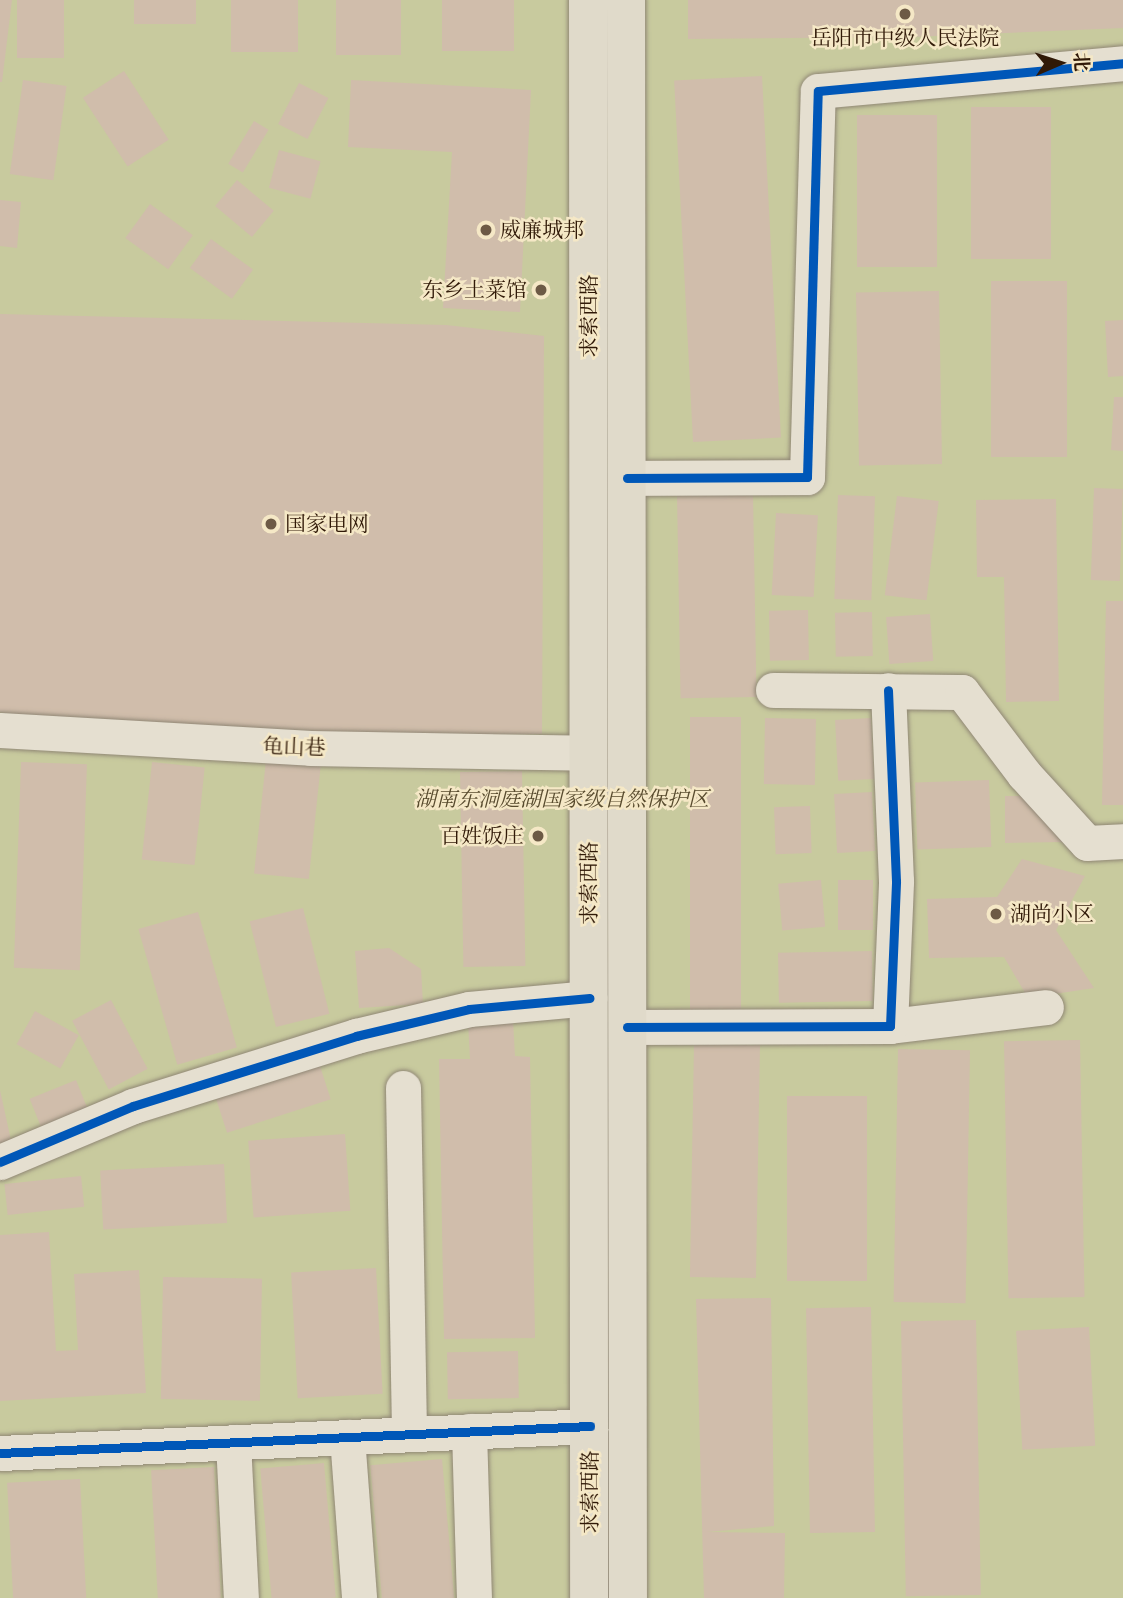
<!DOCTYPE html>
<meta charset="utf-8">
<style>
body{margin:0}
#map{position:relative;width:1123px;height:1598px;overflow:hidden;background:#dfd4b7;font-family:"IM FELL French Canon","Noto Serif SC",serif}
div>[style]{position:absolute}
[style*='--x']{left:calc(var(--x)*1px);top:calc(var(--y)*1px);width:calc(var(--w)*1px);rotate:calc(var(--a)*1deg)}
.green>*{inset:0;background:#c8ca9e;transform-origin:0 0}
.building>*{inset:0;background:#d0bdab;transform-origin:0 0}
.roads{filter:drop-shadow(0 0 2px #908775) drop-shadow(0 0 2px #908775)}
.minor>*{height:35px;margin:-17.5px;padding:0 17.5px;transform-origin:17.5px;border-radius:17.5px;background:#e5dfd0}
.major>*{height:38px;margin:-19px;padding:0 19px;transform-origin:19px;border-radius:19px;background:#e0daca}
.cycleway>*{height:9px;margin:-4.5px;padding:0 4.5px;transform-origin:4.5px;border-radius:4.5px;background:#0057b8}
.dots>*{width:19px;height:19px;translate:-50% -50%;box-sizing:border-box;border:4px solid #f5e8c6;border-radius:50%}
span{translate:-50% -50%;white-space:nowrap;text-align:center;line-height:1.15;-webkit-text-stroke:5px #f5e8c6;paint-order:stroke}
.poi-label{font-size:21px;color:#301907}
.left{translate:0 -50%;text-align:left}
.right{translate:-100% -50%;text-align:right}
.street-label{font-size:21px;color:#301907}
.park-label{font-size:21px;color:#584b2e;font-style:italic}
.north{position:absolute;left:1025px;top:28px;width:70px;height:70px;-webkit-text-stroke:5px #f5e8c6;paint-order:stroke;rotate:87deg;font-size:19px;font-weight:700;line-height:28px;text-align:center;color:#301907}
.north::after{content:'';display:block;margin:auto;width:24px;height:32px;background:#301907;clip-path:polygon(50% 0,100% 100%,50% 72%,0 100%)}
</style>
<div id="map">
<div class="green">
<div style="left:0;top:0;width:1123px;height:1598px"></div>
</div>
<div class="building">
<div style="clip-path:polygon(0 0,12px 0,2px 82px,0 82px)"></div>
<div style="left:17px;top:0;width:47px;height:58px"></div>
<div style="left:134px;top:0;width:62px;height:24px"></div>
<div style="left:231px;top:0;width:67px;height:52px"></div>
<div style="left:336px;top:0;width:65px;height:55px"></div>
<div style="left:442px;top:0;width:72px;height:51px"></div>
<div style="clip-path:polygon(688px 0,1123px 0,1123px 28px,911px 37px,688px 39px)"></div>
<div style="left:124px;top:71px;width:82px;height:49px;rotate:57deg"></div>
<div style="left:762px;top:76px;width:362px;height:88px;rotate:87deg"></div>
<div style="left:23px;top:80px;width:44px;height:95px;rotate:8deg"></div>
<div style="clip-path:polygon(351px 80px,531px 90px,520px 312px,443px 308px,452px 152px,348px 147px)"></div>
<div style="left:299px;top:83px;width:33px;height:46px;rotate:27deg"></div>
<div style="left:971px;top:107px;width:80px;height:152px"></div>
<div style="left:937px;top:115px;width:152px;height:80px;rotate:90deg"></div>
<div style="left:254px;top:121px;width:17px;height:50px;rotate:31deg"></div>
<div style="left:279px;top:150px;width:43px;height:39px;rotate:15deg"></div>
<div style="left:237px;top:180px;width:48px;height:34px;rotate:40deg"></div>
<div style="clip-path:polygon(0 200px,21px 202px,17px 248px,0 246px)"></div>
<div style="left:150px;top:204px;width:53px;height:42px;rotate:36deg"></div>
<div style="left:211px;top:239px;width:52px;height:36px;rotate:36deg"></div>
<div style="left:991px;top:281px;width:76px;height:176px"></div>
<div style="left:939px;top:291px;width:173px;height:83px;rotate:89deg"></div>
<div style="clip-path:polygon(0 314px,446px 325px,544px 336px,542px 734px,204px 737px,63px 725px,0 712px)"></div>
<div style="clip-path:polygon(1123px 320px,1123px 376px,1108px 377px,1105px 321px)"></div>
<div style="clip-path:polygon(1114px 397px,1123px 397px,1123px 451px,1111px 450px)"></div>
<div style="left:1094px;top:488px;width:29px;height:92px;rotate:2deg"></div>
<div style="left:753px;top:494px;width:203px;height:76px;rotate:89deg"></div>
<div style="left:838px;top:495px;width:37px;height:104px;rotate:2deg"></div>
<div style="left:897px;top:496px;width:42px;height:100px;rotate:7deg"></div>
<div style="clip-path:polygon(1056px 499px,1059px 701px,1006px 702px,1004px 577px,977px 577px,976px 500px)"></div>
<div style="left:776px;top:513px;width:42px;height:82px;rotate:3deg"></div>
<div style="clip-path:polygon(1106px 601px,1123px 601px,1123px 805px,1102px 805px)"></div>
<div style="left:808px;top:610px;width:50px;height:39px;rotate:89deg"></div>
<div style="left:872px;top:612px;width:44px;height:37px;rotate:89deg"></div>
<div style="left:930px;top:614px;width:47px;height:44px;rotate:86deg"></div>
<div style="left:690px;top:717px;width:51px;height:295px"></div>
<div style="left:765px;top:718px;width:51px;height:66px;rotate:1deg"></div>
<div style="left:871px;top:718px;width:61px;height:36px;rotate:87deg"></div>
<div style="left:266px;top:760px;width:55px;height:114px;rotate:6deg"></div>
<div style="left:21px;top:762px;width:66px;height:206px;rotate:2deg"></div>
<div style="left:152px;top:762px;width:53px;height:98px;rotate:6deg"></div>
<div style="left:522px;top:771px;width:195px;height:62px;rotate:89deg"></div>
<div style="left:989px;top:780px;width:67px;height:74px;rotate:88deg"></div>
<div style="left:872px;top:792px;width:59px;height:38px;rotate:87deg"></div>
<div style="clip-path:polygon(1005px 796px,1029px 796px,1064px 842px,1005px 843px)"></div>
<div style="left:810px;top:806px;width:47px;height:36px;rotate:88deg"></div>
<div style="clip-path:polygon(1022px 859px,1085px 876px,1056px 930px,1094px 988px,1028px 998px,1004px 957px,929px 958px,927px 899px,997px 897px)"></div>
<div style="left:821px;top:880px;width:47px;height:43px;rotate:85deg"></div>
<div style="left:838px;top:880px;width:35px;height:50px"></div>
<div style="left:303px;top:908px;width:109px;height:55px;rotate:76deg"></div>
<div style="left:198px;top:912px;width:141px;height:62px;rotate:74deg"></div>
<div style="clip-path:polygon(389px 948px,421px 969px,423px 1004px,359px 1008px,355px 951px)"></div>
<div style="left:872px;top:951px;width:50px;height:94px;rotate:89deg"></div>
<div style="left:111px;top:1000px;width:78px;height:44px;rotate:62deg"></div>
<div style="left:35px;top:1011px;width:50px;height:38px;rotate:29deg"></div>
<div style="clip-path:polygon(513px 1020px,515px 1056px,530px 1057px,535px 1338px,444px 1339px,439px 1059px,470px 1059px,468px 1022px)"></div>
<div style="left:1080px;top:1040px;width:257px;height:76px;rotate:89deg"></div>
<div style="left:694px;top:1044px;width:66px;height:233px;rotate:1deg"></div>
<div style="left:898px;top:1049px;width:72px;height:253px;rotate:1deg"></div>
<div style="left:319px;top:1063px;width:38px;height:109px;rotate:72deg"></div>
<div style="left:76px;top:1080px;width:32px;height:50px;rotate:68deg"></div>
<div style="clip-path:polygon(0 1090px,12px 1145px,0 1148px)"></div>
<div style="left:787px;top:1096px;width:80px;height:185px"></div>
<div style="left:345px;top:1134px;width:77px;height:97px;rotate:86deg"></div>
<div style="left:224px;top:1164px;width:59px;height:124px;rotate:87deg"></div>
<div style="left:81px;top:1176px;width:31px;height:77px;rotate:84deg"></div>
<div style="clip-path:polygon(49px 1232px,56px 1351px,78px 1350px,74px 1274px,139px 1270px,146px 1393px,0 1401px,0 1235px)"></div>
<div style="left:376px;top:1268px;width:126px;height:85px;rotate:87deg"></div>
<div style="left:163px;top:1277px;width:99px;height:122px;rotate:1deg"></div>
<div style="clip-path:polygon(771px 1298px,774px 1526px,707px 1532px,785px 1533px,784px 1598px,704px 1598px,696px 1299px)"></div>
<div style="left:871px;top:1307px;width:225px;height:65px;rotate:89deg"></div>
<div style="left:976px;top:1320px;width:275px;height:75px;rotate:89deg"></div>
<div style="left:1089px;top:1327px;width:119px;height:73px;rotate:87deg"></div>
<div style="left:518px;top:1351px;width:47px;height:71px;rotate:89deg"></div>
<div style="left:442px;top:1459px;width:140px;height:72px;rotate:85deg"></div>
<div style="left:324px;top:1463px;width:135px;height:64px;rotate:85deg"></div>
<div style="left:214px;top:1467px;width:131px;height:63px;rotate:87deg"></div>
<div style="left:80px;top:1479px;width:119px;height:73px;rotate:87deg"></div>
</div>
<div class="roads">
<div class="minor">
<div style="--x:627;--y:478;--w:180;--a:-0.3"></div>
<div style="--x:807;--y:477;--w:386;--a:-88.4"></div>
<div style="--x:818;--y:91;--w:306;--a:-5.2"></div>
<div style="--x:773;--y:690;--w:189;--a:0.6"></div>
<div style="--x:962;--y:692;--w:103;--a:52.9"></div>
<div style="--x:1024;--y:774;--w:93;--a:47.6"></div>
<div style="--x:1087;--y:843;--w:36;--a:-3"></div>
<div style="--x:0;--y:730;--w:311;--a:3.3"></div>
<div style="--x:310;--y:748;--w:279;--a:1"></div>
<div style="--x:890;--y:1026;--w:157;--a:-6.9"></div>
<div style="--x:627;--y:1027;--w:263;--a:-0.2"></div>
<div style="--x:890;--y:1026;--w:145;--a:-87.6"></div>
<div style="--x:896;--y:881;--w:191;--a:-92.4"></div>
<div style="--x:403;--y:1088;--w:346;--a:89"></div>
<div style="--x:0;--y:1162;--w:144;--a:-22.8"></div>
<div style="--x:133;--y:1106;--w:234;--a:-17.4"></div>
<div style="--x:356;--y:1036;--w:116;--a:-13.4"></div>
<div style="--x:469;--y:1009;--w:121;--a:-5.2"></div>
<div style="--x:469;--y:1431;--w:167;--a:88.3"></div>
<div style="--x:347;--y:1437;--w:161;--a:85.7"></div>
<div style="--x:233;--y:1442;--w:156;--a:87.1"></div>
<div style="--x:0;--y:1453;--w:591;--a:-2.62"></div>
</div>
<div class="major">
<div style="--x:588;--y:0;--w:1598;--a:89.96"></div>
<div style="--x:626;--y:0;--w:1598;--a:89.93"></div>
</div>
</div>
<div class="cycleway">
<div style="--x:627;--y:478;--w:180;--a:-0.3"></div>
<div style="--x:807;--y:477;--w:386;--a:-88.4"></div>
<div style="--x:818;--y:91;--w:306;--a:-5.2"></div>
<div style="--x:627;--y:1027;--w:263;--a:-0.2"></div>
<div style="--x:890;--y:1026;--w:145;--a:-87.6"></div>
<div style="--x:896;--y:881;--w:191;--a:-92.4"></div>
<div style="--x:0;--y:1162;--w:144;--a:-22.8"></div>
<div style="--x:133;--y:1106;--w:234;--a:-17.4"></div>
<div style="--x:356;--y:1036;--w:116;--a:-13.4"></div>
<div style="--x:469;--y:1009;--w:121;--a:-5.2"></div>
<div style="--x:0;--y:1453;--w:591;--a:-2.62"></div>
</div>
<div class="dots">
<div style="left:905px;top:14px;background:#6d5a45"></div>
<div style="left:486px;top:230px;background:#6d5a45"></div>
<div style="left:541px;top:290px;background:#6d5a45"></div>
<div style="left:271px;top:524px;background:#6d5a45"></div>
<div style="left:538px;top:836px;background:#6d5a45"></div>
<div style="left:996px;top:914px;background:#6d5a45"></div>
</div>
<div class="poi-label">
<span style="left:905px;top:38px">岳阳市中级人民法院</span>
<span class="left" style="left:500px;top:230px">威廉城邦</span>
<span class="right" style="left:527px;top:290px">东乡土菜馆</span>
<span class="left" style="left:285px;top:524px">国家电网</span>
<span class="right" style="left:524px;top:836px">百姓饭庄</span>
<span class="left" style="left:1010px;top:914px">湖尚小区</span>
</div>
<div class="street-label">
<span style="left:589px;top:316px;rotate:-90deg">求索西路</span>
<span style="left:294px;top:747px;rotate:2deg">龟山巷</span>
<span style="left:589px;top:883px;rotate:-90deg">求索西路</span>
<span style="left:590px;top:1492px;rotate:-90deg">求索西路</span>
</div>
<div class="park-label">
<span style="left:562px;top:799px">湖南东洞庭湖国家级自然保护区</span>
</div>
<div class="north">北</div>
</div>
